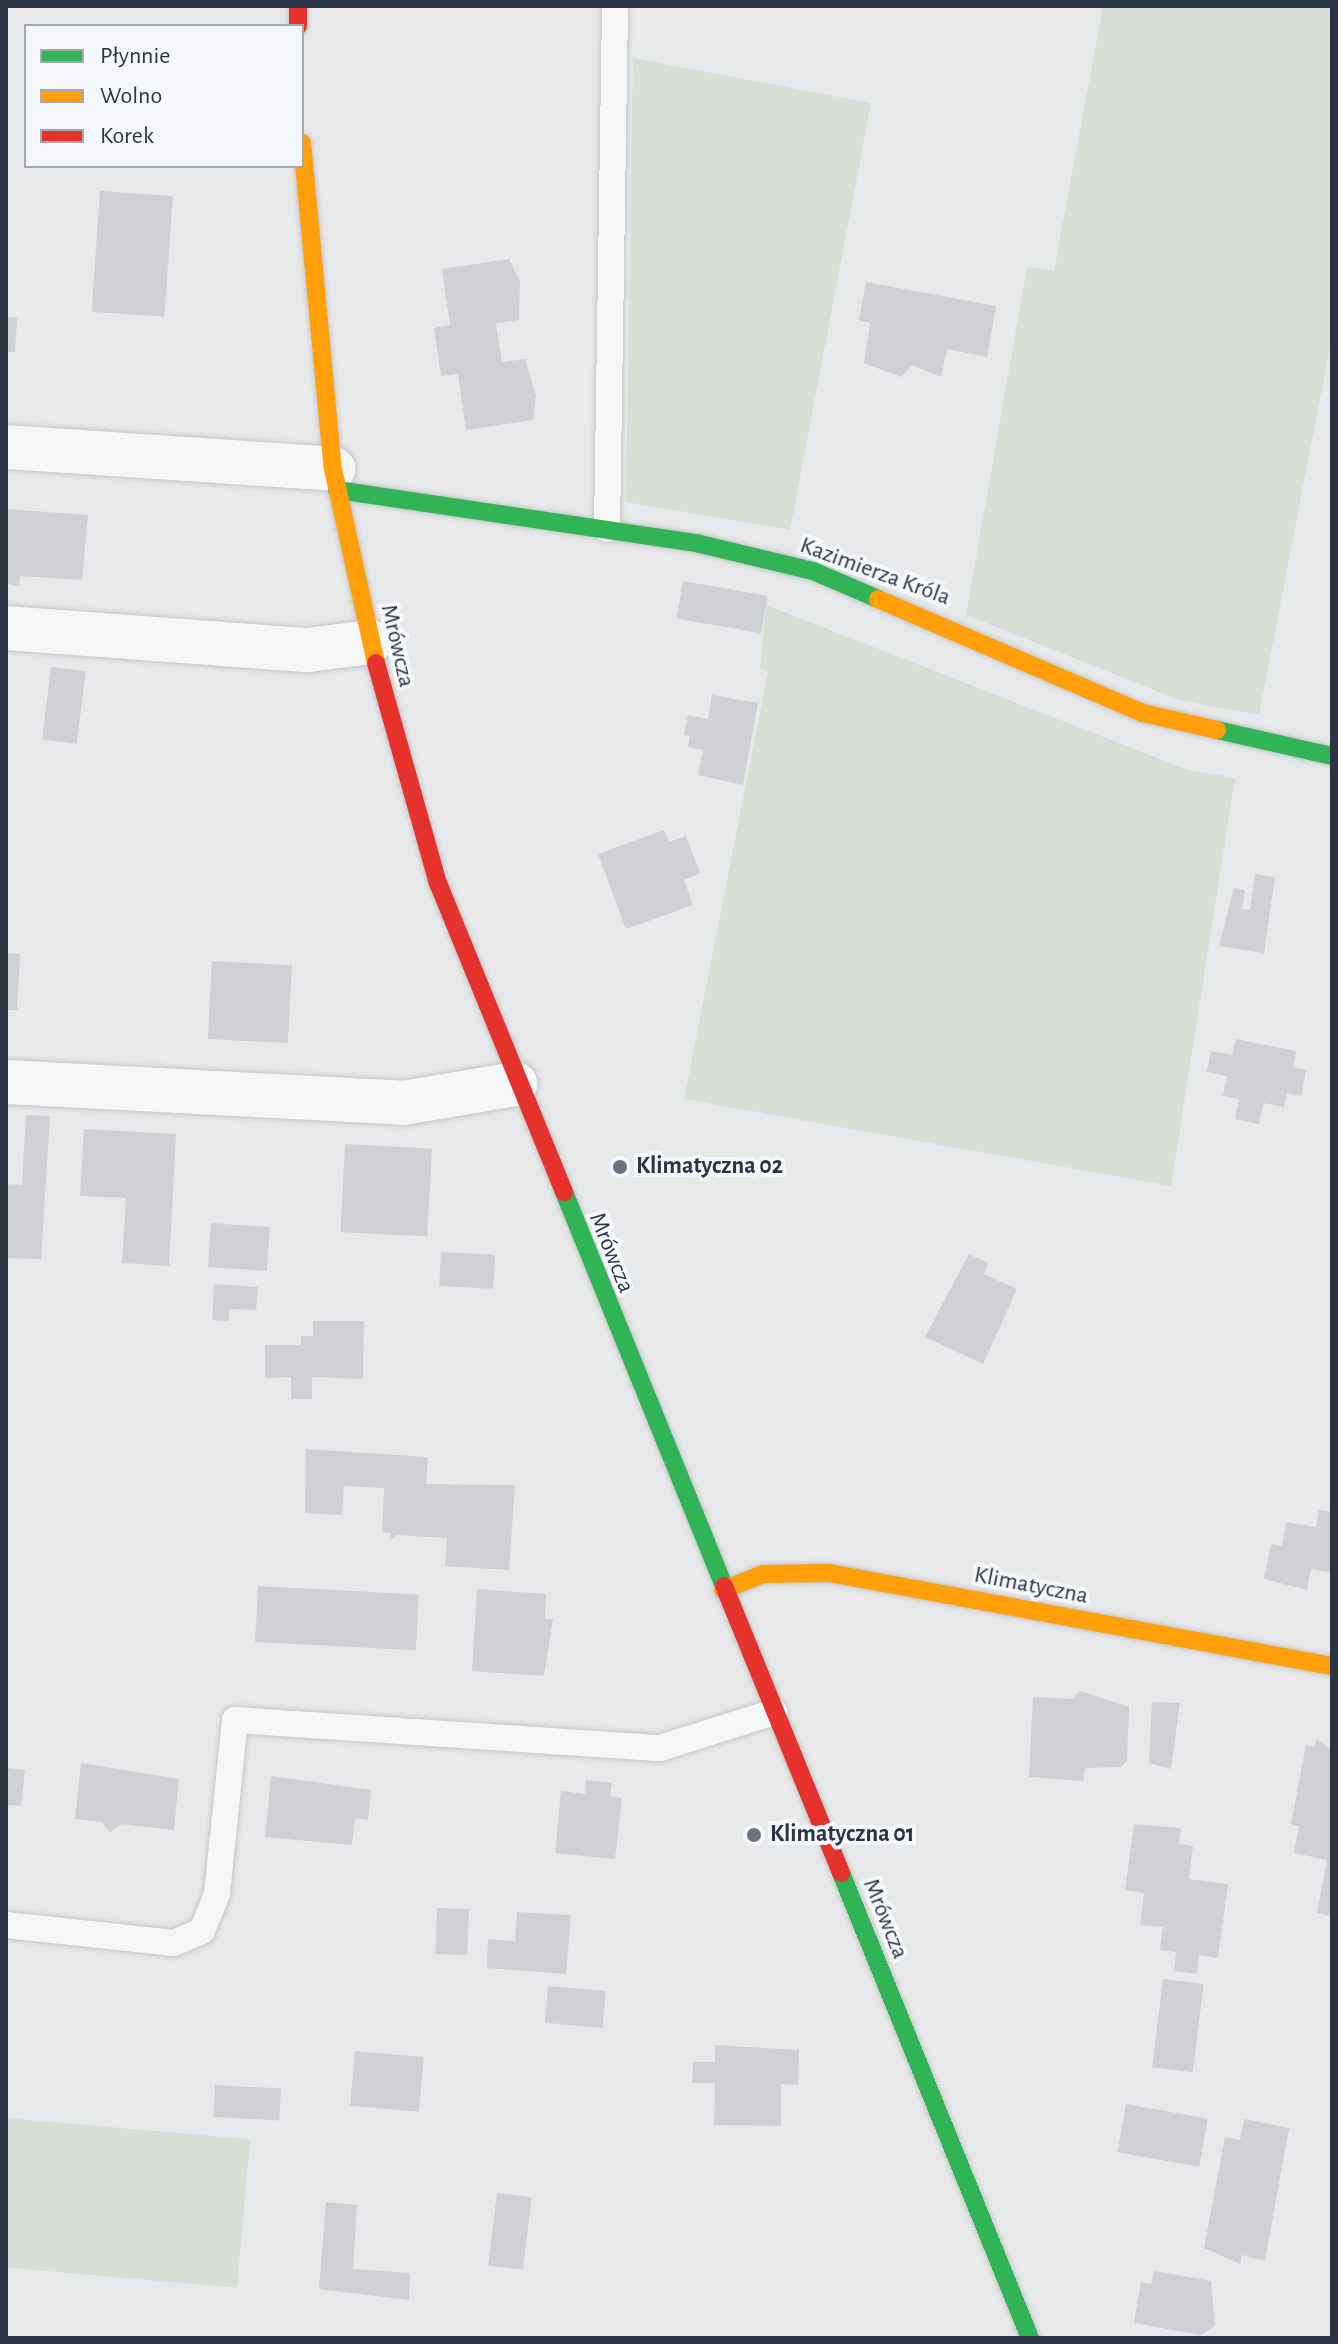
<!DOCTYPE html>
<meta charset="utf-8">
<style>
body{margin:0}
#map{position:relative;width:1338px;height:2344px;overflow:hidden;background:#e6e8ea;font-family:"Alegreya Sans",sans-serif}
div>[style]{position:absolute}
[style*='--x']{left:calc(var(--x)*1px);top:calc(var(--y)*1px);width:calc(var(--w)*1px);rotate:calc(var(--a)*1deg)}
.green>*{inset:0;background:#d6ded6;transform-origin:0 0}
.building>*{inset:0;background:#ced0d3;transform-origin:0 0}
.roads{filter:drop-shadow(0 0 2px #c4c6c8) drop-shadow(0 0 2px #c4c6c8)}
.lane>*{height:26px;margin:-13px;padding:0 13px;transform-origin:13px;border-radius:13px;background:#f5f6f7}
.street>*{height:44px;margin:-22px;padding:0 22px;transform-origin:22px;border-radius:22px;background:#f5f6f7}
.fast>*{height:18px;margin:-9px;padding:0 9px;transform-origin:9px;border-radius:9px;background:#30b455}
.slow>*{height:18px;margin:-9px;padding:0 9px;transform-origin:9px;border-radius:9px;background:#ff9f0a}
.jam>*{height:18px;margin:-9px;padding:0 9px;transform-origin:9px;border-radius:9px;background:#e5322d}
.dots>*{width:22px;height:22px;translate:-50% -50%;box-sizing:border-box;border:4px solid #f4f6f9;border-radius:50%}
span{translate:-50% -50%;white-space:nowrap;text-align:center;line-height:1.15;-webkit-text-stroke:8px #f4f6f9;paint-order:stroke}
.street-label{font-size:24px;color:#2b3445}
.poi-label{font-size:24px;color:#2b3445;font-weight:700}
.left{translate:0 -50%;text-align:left}
.frame{position:absolute;inset:0;border:8px solid #2b3445;pointer-events:none}
.legend{position:absolute;left:24px;top:24px;width:280px;height:144px;box-sizing:border-box;background:#f4f6f9;border:2px solid #a4a8b1;margin:0;padding:10px 14px;list-style:none;font-size:24px;color:#2b3445}
.legend li{display:flex;align-items:center;gap:16px;height:40px}
.legend b{width:40px;border:2px solid #a4a8b1}
</style>
<div id="map">
<div class="green">
<div style="clip-path:polygon(1103px 6px,1332px 6px,1332px 336px,1259px 715px,1179px 700px,966px 615px,1027px 267px,1054px 271px)"></div>
<div style="clip-path:polygon(633px 58px,871px 103px,790px 530px,626px 502px)"></div>
<div style="clip-path:polygon(766px 605px,1188px 770px,1235px 778px,1171px 1186px,684px 1099px,768px 672px,760px 668px)"></div>
<div style="left:6px;top:2118px;width:245px;height:149px;rotate:5deg"></div>
</div>
<div class="building">
<div style="left:100px;top:191px;width:73px;height:121px;rotate:4deg"></div>
<div style="clip-path:polygon(509px 259px,520px 282px,519px 320px,496px 323px,499px 343px,502px 362px,525px 359px,536px 396px,533px 420px,466px 430px,458px 374px,441px 376px,434px 328px,450px 325px,442px 269px)"></div>
<div style="clip-path:polygon(866px 282px,996px 306px,987px 357px,947px 349px,941px 377px,912px 365px,901px 377px,864px 363px,870px 323px,859px 320px)"></div>
<div style="clip-path:polygon(6px 317px,17px 318px,15px 352px,6px 352px)"></div>
<div style="clip-path:polygon(6px 509px,88px 515px,82px 580px,20px 576px,19px 586px,6px 584px)"></div>
<div style="left:683px;top:581px;width:86px;height:38px;rotate:10deg"></div>
<div style="left:51px;top:667px;width:35px;height:73px;rotate:7deg"></div>
<div style="clip-path:polygon(712px 695px,758px 703px,743px 785px,698px 775px,703px 750px,688px 747px,690px 736px,684px 735px,688px 715px,708px 719px)"></div>
<div style="clip-path:polygon(664px 830px,669px 842px,686px 836px,700px 873px,684px 880px,693px 905px,626px 929px,598px 854px)"></div>
<div style="clip-path:polygon(1255px 874px,1275px 877px,1264px 953px,1219px 946px,1234px 888px,1245px 890px,1242px 909px,1250px 910px)"></div>
<div style="clip-path:polygon(6px 953px,20px 954px,17px 1010px,6px 1010px)"></div>
<div style="left:212px;top:961px;width:80px;height:78px;rotate:3deg"></div>
<div style="clip-path:polygon(1236px 1039px,1296px 1051px,1293px 1067px,1306px 1070px,1301px 1096px,1287px 1093px,1284px 1107px,1263px 1103px,1259px 1124px,1235px 1119px,1239px 1099px,1223px 1096px,1227px 1076px,1207px 1072px,1211px 1051px,1232px 1055px)"></div>
<div style="clip-path:polygon(26px 1115px,50px 1116px,41px 1259px,6px 1258px,6px 1184px,22px 1185px)"></div>
<div style="clip-path:polygon(84px 1129px,176px 1134px,169px 1266px,122px 1263px,126px 1198px,80px 1196px)"></div>
<div style="left:345px;top:1144px;width:87px;height:88px;rotate:3deg"></div>
<div style="left:211px;top:1223px;width:59px;height:44px;rotate:4deg"></div>
<div style="left:441px;top:1252px;width:54px;height:34px;rotate:3deg"></div>
<div style="clip-path:polygon(969px 1254px,988px 1263px,984px 1274px,1017px 1289px,983px 1364px,925px 1337px)"></div>
<div style="clip-path:polygon(214px 1284px,258px 1287px,256px 1310px,229px 1309px,229px 1321px,212px 1320px)"></div>
<div style="clip-path:polygon(313px 1321px,364px 1321px,363px 1379px,312px 1377px,312px 1399px,291px 1399px,291px 1377px,265px 1378px,265px 1345px,301px 1345px,301px 1336px,313px 1336px)"></div>
<div style="clip-path:polygon(306px 1449px,428px 1457px,426px 1484px,515px 1485px,509px 1570px,445px 1566px,447px 1538px,395px 1535px,390px 1541px,391px 1533px,382px 1532px,384px 1488px,344px 1486px,342px 1515px,305px 1513px)"></div>
<div style="clip-path:polygon(1319px 1510px,1332px 1512px,1332px 1573px,1311px 1569px,1307px 1590px,1264px 1579px,1271px 1544px,1282px 1546px,1286px 1522px,1316px 1527px)"></div>
<div style="left:258px;top:1586px;width:161px;height:56px;rotate:3deg"></div>
<div style="clip-path:polygon(477px 1589px,546px 1594px,545px 1619px,553px 1619px,544px 1676px,472px 1671px)"></div>
<div style="clip-path:polygon(1080px 1691px,1129px 1707px,1127px 1761px,1121px 1767px,1085px 1768px,1083px 1781px,1029px 1777px,1033px 1697px,1072px 1699px)"></div>
<div style="clip-path:polygon(1152px 1702px,1180px 1703px,1171px 1769px,1149px 1763px)"></div>
<div style="clip-path:polygon(1316px 1739px,1332px 1750px,1332px 1916px,1317px 1913px,1327px 1860px,1294px 1853px,1299px 1826px,1291px 1824px,1306px 1745px,1315px 1747px)"></div>
<div style="clip-path:polygon(81px 1763px,179px 1779px,174px 1830px,121px 1824px,110px 1833px,102px 1822px,75px 1819px)"></div>
<div style="clip-path:polygon(6px 1768px,25px 1770px,21px 1806px,6px 1805px)"></div>
<div style="clip-path:polygon(271px 1776px,371px 1790px,368px 1820px,355px 1818px,352px 1845px,265px 1837px)"></div>
<div style="clip-path:polygon(586px 1780px,612px 1783px,610px 1796px,622px 1798px,615px 1859px,555px 1853px,561px 1791px,585px 1794px)"></div>
<div style="clip-path:polygon(1134px 1824px,1181px 1828px,1179px 1844px,1193px 1846px,1189px 1879px,1228px 1884px,1218px 1958px,1199px 1955px,1197px 1974px,1174px 1971px,1176px 1952px,1160px 1950px,1163px 1927px,1140px 1925px,1144px 1893px,1125px 1890px)"></div>
<div style="left:437px;top:1908px;width:32px;height:46px;rotate:2deg"></div>
<div style="clip-path:polygon(517px 1912px,571px 1915px,566px 1974px,487px 1968px,488px 1939px,515px 1941px)"></div>
<div style="left:1163px;top:1979px;width:41px;height:89px;rotate:7deg"></div>
<div style="left:548px;top:1986px;width:58px;height:37px;rotate:5deg"></div>
<div style="clip-path:polygon(715px 2045px,799px 2050px,798px 2085px,781px 2084px,781px 2126px,714px 2125px,715px 2083px,692px 2083px,693px 2062px,715px 2062px)"></div>
<div style="left:355px;top:2051px;width:69px;height:55px;rotate:5deg"></div>
<div style="left:215px;top:2085px;width:66px;height:32px;rotate:3deg"></div>
<div style="left:1126px;top:2104px;width:83px;height:49px;rotate:10deg"></div>
<div style="clip-path:polygon(1244px 2119px,1289px 2128px,1265px 2261px,1242px 2255px,1240px 2264px,1204px 2248px,1225px 2137px,1240px 2140px)"></div>
<div style="left:497px;top:2193px;width:35px;height:73px;rotate:7deg"></div>
<div style="clip-path:polygon(326px 2202px,357px 2205px,353px 2269px,410px 2273px,409px 2300px,319px 2289px)"></div>
<div style="clip-path:polygon(1154px 2271px,1211px 2281px,1215px 2326px,1201px 2335px,1134px 2323px,1141px 2282px,1151px 2284px)"></div>
</div>
<div class="roads">
<div class="lane">
<div style="--x:607;--y:529;--w:523;--a:-89.12"></div>
<div style="--x:6;--y:1925;--w:169;--a:6.1"></div>
<div style="--x:174;--y:1943;--w:30;--a:-23"></div>
<div style="--x:202;--y:1931;--w:40;--a:-68"></div>
<div style="--x:217;--y:1894;--w:175;--a:-84.1"></div>
<div style="--x:235;--y:1720;--w:426;--a:3.8"></div>
<div style="--x:660;--y:1748;--w:120;--a:-17.5"></div>
</div>
<div class="street">
<div style="--x:6;--y:447;--w:328;--a:3.8"></div>
<div style="--x:6;--y:628;--w:303;--a:4.2"></div>
<div style="--x:308;--y:650;--w:63;--a:-7.4"></div>
<div style="--x:6;--y:1082;--w:398;--a:3"></div>
<div style="--x:403;--y:1103;--w:114;--a:-9.6"></div>
</div>
<div class="fast">
<div style="--x:337;--y:490;--w:363;--a:8.4"></div>
<div style="--x:696;--y:543;--w:120;--a:13.5"></div>
<div style="--x:813;--y:571;--w:71;--a:23.3"></div>
<div style="--x:1217;--y:730;--w:118;--a:12.7"></div>
<div style="--x:564;--y:1192;--w:425;--a:67.9"></div>
<div style="--x:841;--y:1873;--w:502;--a:67.88"></div>
</div>
<div class="slow">
<div style="--x:302;--y:143;--w:327;--a:84.6"></div>
<div style="--x:333;--y:469;--w:199;--a:77.5"></div>
<div style="--x:878;--y:599;--w:288;--a:23.3"></div>
<div style="--x:1143;--y:713;--w:76;--a:12.9"></div>
<div style="--x:723;--y:1590;--w:43;--a:-21.8"></div>
<div style="--x:763;--y:1574;--w:66;--a:-0.9"></div>
<div style="--x:829;--y:1573;--w:512;--a:10.48"></div>
</div>
<div class="jam">
<div style="--x:298;--y:6;--w:20;--a:90"></div>
<div style="--x:376;--y:663;--w:229;--a:74.3"></div>
<div style="--x:438;--y:883;--w:334;--a:67.8"></div>
<div style="--x:724;--y:1586;--w:310;--a:67.8"></div>
</div>
</div>
<div class="dots">
<div style="left:620px;top:1167px;background:#6c737f"></div>
<div style="left:754px;top:1835px;background:#6c737f"></div>
</div>
<div class="street-label">
<span style="left:875px;top:572px;rotate:20deg">Kazimierza Króla</span>
<span style="left:397px;top:646px;rotate:77deg">Mrówcza</span>
<span style="left:611px;top:1253px;rotate:68deg">Mrówcza</span>
<span style="left:1031px;top:1586px;rotate:11deg">Klimatyczna</span>
<span style="left:885px;top:1919px;rotate:68deg">Mrówcza</span>
</div>
<div class="poi-label">
<span class="left" style="left:636px;top:1167px">Klimatyczna 02</span>
<span class="left" style="left:770px;top:1835px">Klimatyczna 01</span>
</div>
<div class="frame"></div>
<ul class="legend">
<li><b style="height:10px;background:#30b455"></b>Płynnie</li>
<li><b style="height:10px;background:#ff9f0a"></b>Wolno</li>
<li><b style="height:10px;background:#e5322d"></b>Korek</li>
</ul>
</div>
